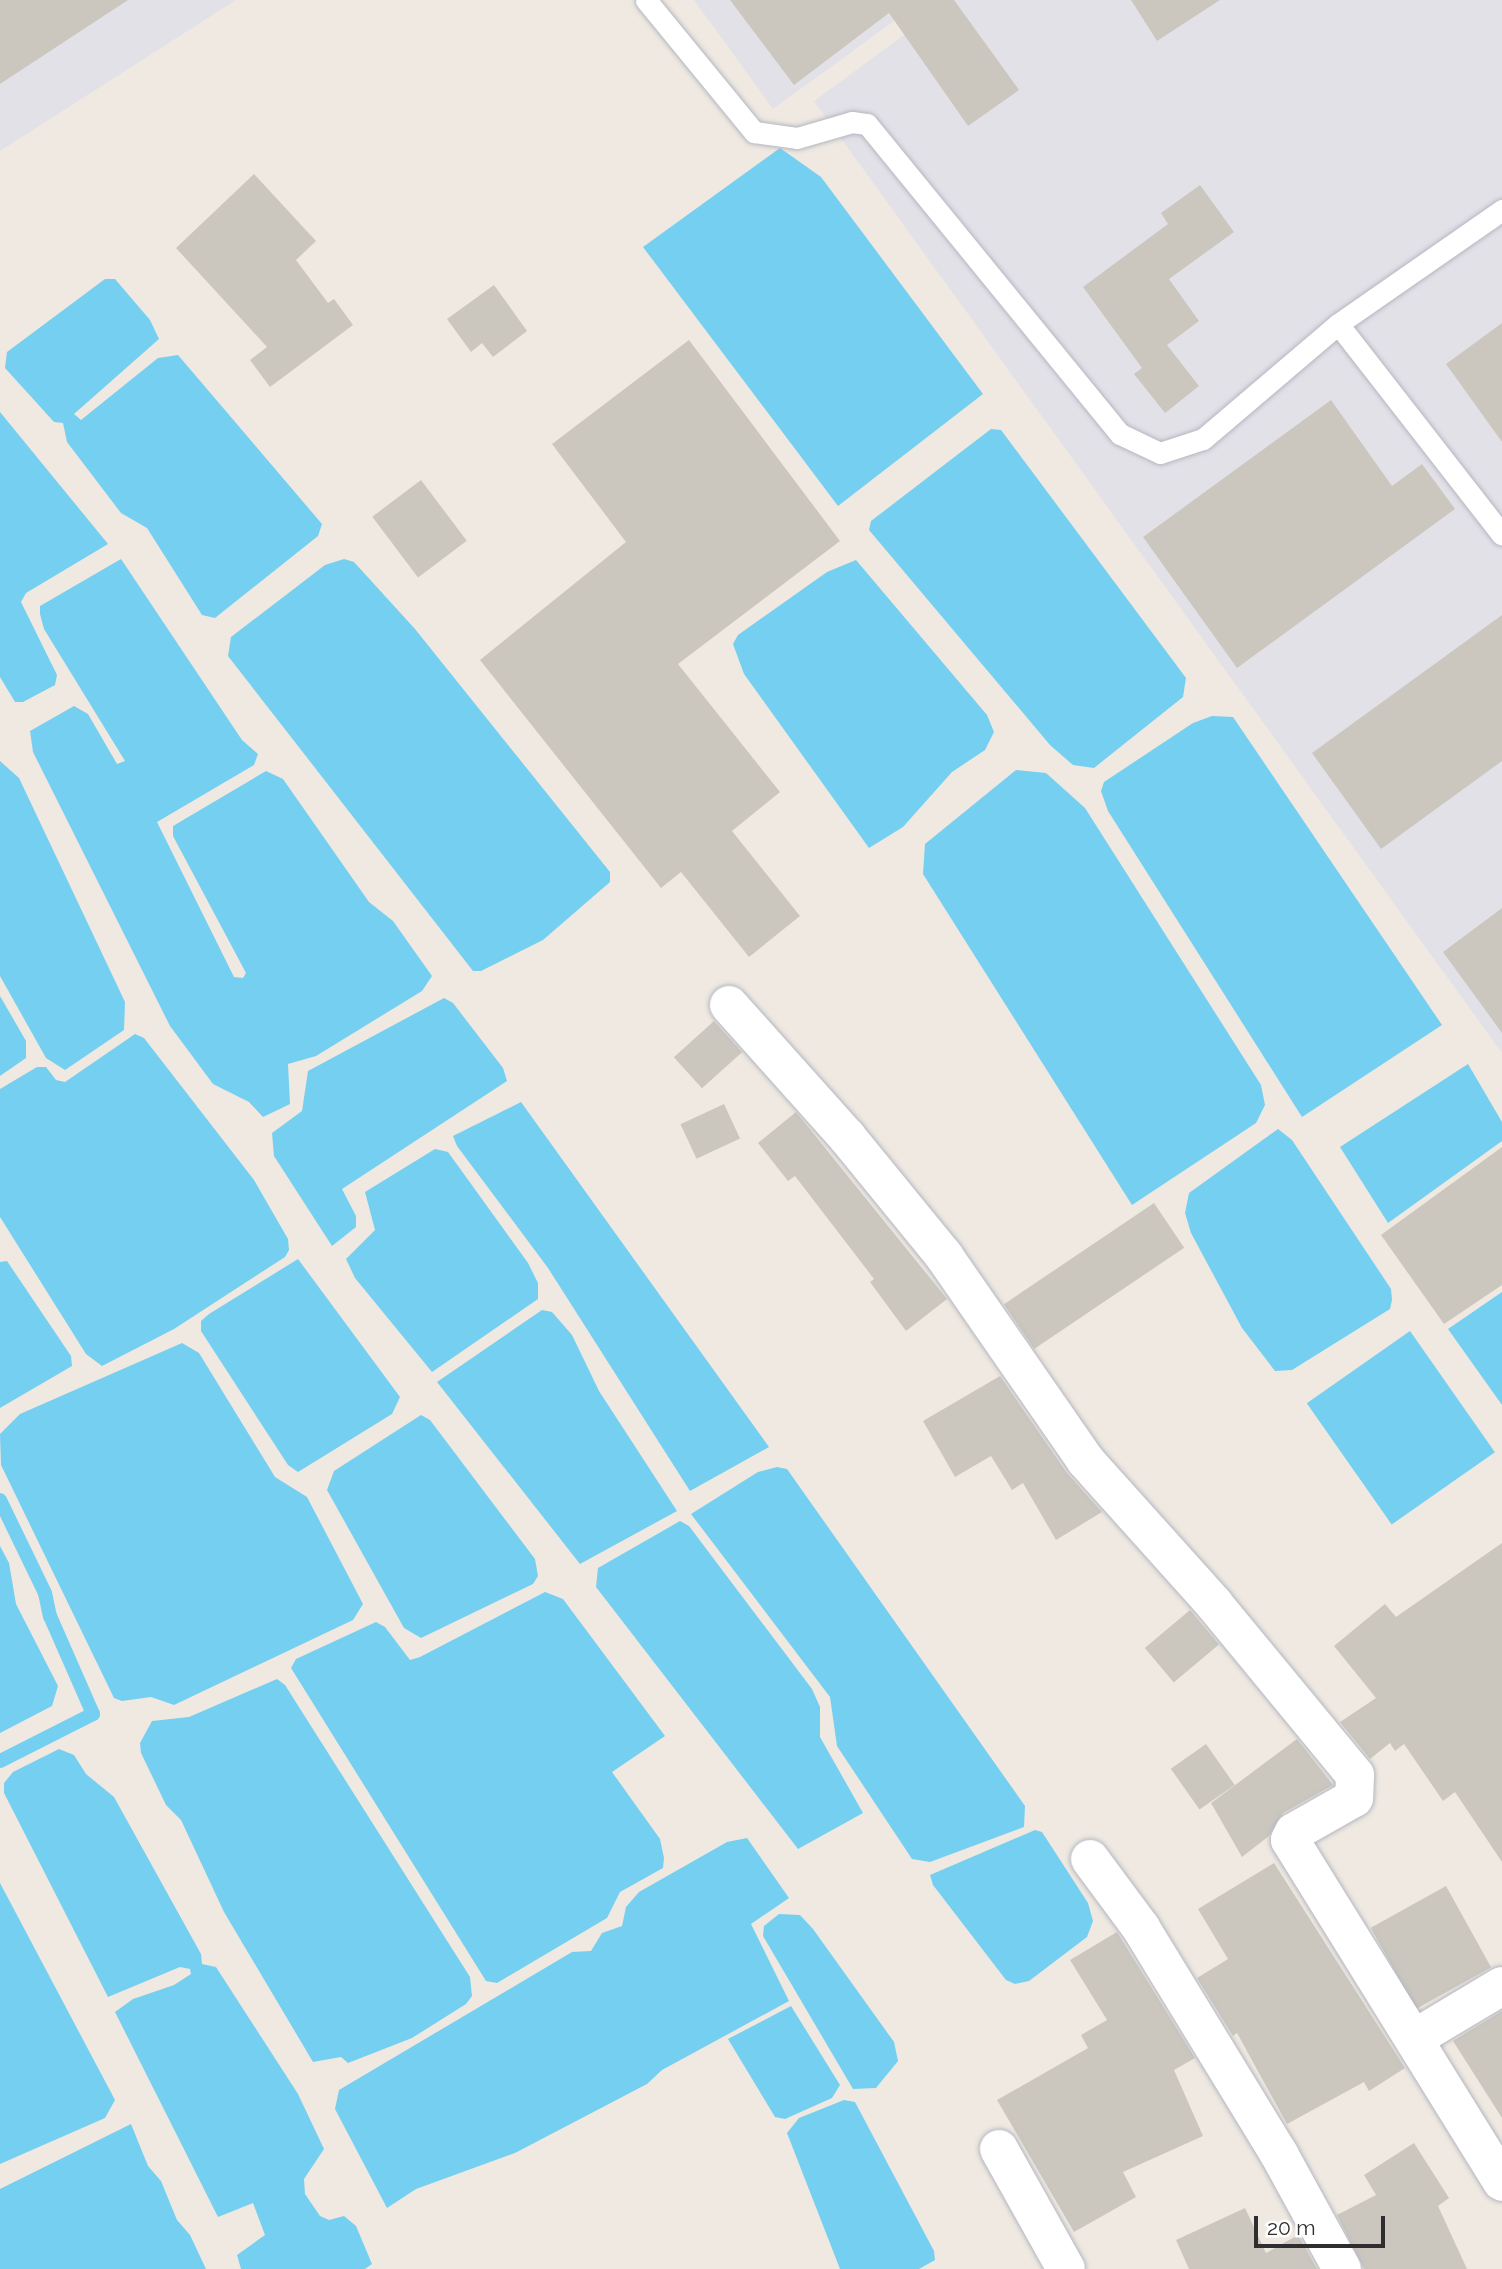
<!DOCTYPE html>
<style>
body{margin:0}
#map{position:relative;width:1502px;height:2269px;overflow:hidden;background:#efe9e1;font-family:Raleway,sans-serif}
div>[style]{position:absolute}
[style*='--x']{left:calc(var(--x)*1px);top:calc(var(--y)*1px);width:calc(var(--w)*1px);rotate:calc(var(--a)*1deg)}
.industrial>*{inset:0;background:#e3e1e8}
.water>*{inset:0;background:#75cff0;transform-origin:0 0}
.stream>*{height:14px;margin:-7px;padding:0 7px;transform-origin:7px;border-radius:7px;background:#75cff0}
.building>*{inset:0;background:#cbc7bf;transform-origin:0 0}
.roads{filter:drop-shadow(0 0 2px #b4b7c1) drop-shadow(0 0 2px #b4b7c1)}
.service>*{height:21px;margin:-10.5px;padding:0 10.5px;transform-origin:10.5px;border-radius:10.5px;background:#fff}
.minor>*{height:38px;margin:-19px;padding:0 19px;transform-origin:19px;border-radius:19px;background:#fff}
span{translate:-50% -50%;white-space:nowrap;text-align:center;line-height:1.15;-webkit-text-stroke:7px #fff;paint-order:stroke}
.scale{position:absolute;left:1254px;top:2216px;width:131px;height:32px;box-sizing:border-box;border:4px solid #2e2e2e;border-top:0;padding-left:9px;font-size:21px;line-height:24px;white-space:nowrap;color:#2e2e2e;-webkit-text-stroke:5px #fff;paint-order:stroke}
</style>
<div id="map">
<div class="industrial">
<div style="clip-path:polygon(0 0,236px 0,0 151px)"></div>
<div style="clip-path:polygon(694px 0,923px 0,773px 109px)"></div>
<div style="clip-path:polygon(952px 0,1502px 0,1502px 1053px,814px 101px)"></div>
</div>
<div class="water">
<div style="clip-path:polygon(780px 148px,821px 177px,983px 394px,838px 506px,643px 247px)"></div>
<div style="clip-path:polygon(105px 279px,115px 279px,150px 320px,159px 339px,74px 414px,81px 420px,158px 358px,178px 355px,322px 524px,318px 536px,215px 618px,202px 615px,147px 528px,121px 513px,67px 442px,63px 423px,54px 422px,5px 368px,7px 352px)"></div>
<div style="clip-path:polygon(0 412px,108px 544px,26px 593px,21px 602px,57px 675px,55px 685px,23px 702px,15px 702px,0 677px)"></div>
<div style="clip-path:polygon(991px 429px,1001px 430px,1186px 678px,1183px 697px,1094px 768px,1073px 765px,1050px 745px,869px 530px,871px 521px)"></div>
<div style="clip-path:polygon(121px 559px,242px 740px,258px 754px,254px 765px,157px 822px,234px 977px,243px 978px,246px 973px,173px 836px,173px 826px,266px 771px,283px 779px,369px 902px,393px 921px,432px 976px,422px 991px,316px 1056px,288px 1064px,290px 1104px,263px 1117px,249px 1102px,213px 1084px,170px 1026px,33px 752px,30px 731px,74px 706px,88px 714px,117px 764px,125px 761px,44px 629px,40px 614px,40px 606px)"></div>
<div style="clip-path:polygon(344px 559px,354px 562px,415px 629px,610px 872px,610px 882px,543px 940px,481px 971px,473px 971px,228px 656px,231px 637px,325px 565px)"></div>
<div style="clip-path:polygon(856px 560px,987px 715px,994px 732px,985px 750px,952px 772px,903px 827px,869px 848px,744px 674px,733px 644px,738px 635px,827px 572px)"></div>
<div style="clip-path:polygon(1212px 716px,1233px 717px,1442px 1025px,1302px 1117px,1108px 811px,1101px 791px,1104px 782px,1193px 723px)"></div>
<div style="clip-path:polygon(0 761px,19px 778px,125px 1002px,124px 1030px,65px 1070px,46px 1058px,0 976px)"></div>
<div style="clip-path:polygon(1016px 770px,1046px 773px,1085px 808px,1261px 1085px,1265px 1105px,1256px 1123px,1132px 1205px,923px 874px,925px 844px)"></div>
<div style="clip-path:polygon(0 996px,26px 1041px,26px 1058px,0 1076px)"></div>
<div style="clip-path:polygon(444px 998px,453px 1003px,503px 1068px,507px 1081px,342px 1189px,356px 1216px,356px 1227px,332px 1246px,274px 1156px,272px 1133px,302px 1111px,308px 1071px)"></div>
<div style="clip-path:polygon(135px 1034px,144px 1038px,254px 1180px,288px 1239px,289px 1250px,285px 1257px,174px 1329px,102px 1366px,86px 1354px,0 1217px,0 1089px,37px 1067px,46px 1067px,56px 1080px,65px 1082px)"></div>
<div style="clip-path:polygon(1468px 1064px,1502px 1122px,1502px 1141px,1388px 1223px,1340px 1147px)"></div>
<div style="clip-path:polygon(521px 1102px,769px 1447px,690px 1491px,548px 1268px,457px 1146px,453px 1136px)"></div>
<div style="clip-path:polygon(1278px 1129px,1292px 1140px,1391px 1289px,1392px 1300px,1390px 1309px,1292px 1370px,1275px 1371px,1242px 1328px,1191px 1233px,1185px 1213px,1189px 1193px)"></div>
<div style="clip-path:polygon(435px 1149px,448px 1152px,528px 1263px,538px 1283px,538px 1299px,432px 1372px,355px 1278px,346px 1259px,375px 1230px,365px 1192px)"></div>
<div style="clip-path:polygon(298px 1259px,400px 1397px,392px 1414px,298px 1472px,288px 1465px,201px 1331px,201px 1321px,209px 1314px)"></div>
<div style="clip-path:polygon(7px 1261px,71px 1356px,72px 1366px,0 1408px,0 1262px)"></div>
<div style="clip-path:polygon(1502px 1292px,1502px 1405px,1448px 1329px)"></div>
<div style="clip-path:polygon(542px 1310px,552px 1312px,572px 1335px,599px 1391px,677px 1511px,580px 1564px,437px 1382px)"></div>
<div style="left:1410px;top:1331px;width:148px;height:126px;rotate:55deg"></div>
<div style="clip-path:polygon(182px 1343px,199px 1353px,275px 1477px,307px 1497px,363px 1604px,353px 1620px,174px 1705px,151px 1697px,122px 1701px,114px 1698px,1px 1465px,0 1434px,20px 1414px)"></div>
<div style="clip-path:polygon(421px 1415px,430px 1420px,535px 1559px,538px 1576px,533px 1584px,421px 1638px,404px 1628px,327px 1490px,334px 1471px)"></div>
<div style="clip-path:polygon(777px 1467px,787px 1469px,1025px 1806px,1024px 1827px,930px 1862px,912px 1859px,837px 1746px,830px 1697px,691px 1514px,758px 1472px)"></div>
<div style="clip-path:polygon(680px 1521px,689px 1526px,812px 1689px,820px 1707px,820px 1737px,863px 1813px,798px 1849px,596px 1587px,598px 1568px)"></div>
<div style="clip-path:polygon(0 1546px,9px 1563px,16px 1604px,58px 1686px,52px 1706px,0 1733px)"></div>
<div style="clip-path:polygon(545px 1592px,563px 1599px,665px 1736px,612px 1772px,660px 1839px,664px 1858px,663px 1868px,620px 1892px,607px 1918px,497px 1983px,486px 1981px,291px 1668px,296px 1659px,376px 1622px,385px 1627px,410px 1660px,420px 1657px)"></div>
<div style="clip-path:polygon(277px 1679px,285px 1685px,470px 1977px,472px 1996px,466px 2004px,412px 2038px,348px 2063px,341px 2057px,313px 2062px,224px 1912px,181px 1820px,166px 1805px,141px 1753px,140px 1743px,152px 1721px,189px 1717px)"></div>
<div style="clip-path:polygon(59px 1749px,74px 1755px,86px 1774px,114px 1797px,201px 1954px,202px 1964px,216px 1967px,298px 2094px,324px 2149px,304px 2179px,305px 2194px,320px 2216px,329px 2220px,344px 2216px,356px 2226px,372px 2264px,365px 2269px,241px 2269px,237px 2255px,265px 2235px,253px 2203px,218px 2217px,115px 2012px,133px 1999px,174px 1985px,191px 1974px,190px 1969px,180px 1967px,108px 1997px,4px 1793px,4px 1783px,13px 1772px)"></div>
<div style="clip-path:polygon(1035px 1830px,1042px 1832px,1088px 1903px,1093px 1921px,1087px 1937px,1029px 1981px,1015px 1984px,1006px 1980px,933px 1885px,930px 1875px)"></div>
<div style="clip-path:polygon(747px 1838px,789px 1898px,751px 1924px,789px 2001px,662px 2070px,647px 2084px,515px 2153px,416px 2189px,387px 2208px,335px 2109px,339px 2090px,572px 1952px,591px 1951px,602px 1933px,622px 1926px,626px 1907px,639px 1892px,727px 1842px)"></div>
<div style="clip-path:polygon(0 1883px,115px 2100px,105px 2118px,0 2164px)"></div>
<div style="clip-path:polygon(779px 1914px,800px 1915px,813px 1929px,894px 2042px,898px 2061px,876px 2088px,853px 2089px,763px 1936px,764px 1926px)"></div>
<div style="clip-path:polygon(791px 2006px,840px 2085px,832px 2098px,785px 2119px,775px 2117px,728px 2039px)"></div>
<div style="clip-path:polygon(844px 2100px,855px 2102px,934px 2251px,935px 2260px,919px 2269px,840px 2269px,787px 2133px,799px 2118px)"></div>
<div style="clip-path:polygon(131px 2124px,148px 2166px,161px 2181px,177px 2220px,190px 2235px,206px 2269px,0 2269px,0 2189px)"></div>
</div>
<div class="stream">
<div style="--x:0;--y:1500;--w:103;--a:64.2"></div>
<div style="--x:45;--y:1593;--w:24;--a:78"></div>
<div style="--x:50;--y:1616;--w:107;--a:66.3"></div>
<div style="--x:93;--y:1714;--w:104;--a:153.2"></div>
</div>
<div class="building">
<div style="clip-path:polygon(0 0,128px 0,0 84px)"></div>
<div style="clip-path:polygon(730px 0,954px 0,1019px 90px,968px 126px,889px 13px,794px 85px)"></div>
<div style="clip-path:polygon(1131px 0,1220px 0,1157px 41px)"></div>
<div style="clip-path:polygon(254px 174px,316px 241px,296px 260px,328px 303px,334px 299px,353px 325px,270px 387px,250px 360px,267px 347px,176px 248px)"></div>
<div style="clip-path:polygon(1200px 185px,1234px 232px,1169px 279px,1199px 321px,1167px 345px,1199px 386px,1165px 413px,1134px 374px,1142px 368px,1083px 287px,1168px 224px,1161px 213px)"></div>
<div style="clip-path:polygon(494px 285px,527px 331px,493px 357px,482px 343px,471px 352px,447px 319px)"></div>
<div style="clip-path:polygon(1502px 323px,1502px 442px,1446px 364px)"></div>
<div style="clip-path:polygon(689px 340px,840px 541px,678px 664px,780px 792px,732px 831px,800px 916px,749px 957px,681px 872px,661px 888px,480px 660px,626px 542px,552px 444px)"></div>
<div style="clip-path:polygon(1331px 400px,1392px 486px,1422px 464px,1455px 509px,1237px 668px,1143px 537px)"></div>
<div style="left:421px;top:480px;width:76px;height:61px;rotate:53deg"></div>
<div style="clip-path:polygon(1502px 615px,1502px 761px,1381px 849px,1312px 753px)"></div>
<div style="clip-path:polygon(1502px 908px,1502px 1033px,1443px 952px)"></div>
<div style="left:714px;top:1021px;width:42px;height:54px;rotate:48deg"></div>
<div style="left:724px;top:1104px;width:38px;height:48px;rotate:65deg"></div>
<div style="clip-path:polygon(796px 1112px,947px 1299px,906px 1331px,870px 1282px,874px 1279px,795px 1176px,788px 1181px,758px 1143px)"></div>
<div style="clip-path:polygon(1502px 1147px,1502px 1285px,1444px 1324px,1381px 1235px)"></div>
<div style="left:1154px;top:1203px;width:54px;height:181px;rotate:56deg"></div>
<div style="clip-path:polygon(1000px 1376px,1067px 1473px,1102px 1512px,1056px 1540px,1023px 1483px,1012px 1490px,991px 1456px,955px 1477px,923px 1421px)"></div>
<div style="clip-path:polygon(1502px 1543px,1502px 1862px,1455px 1792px,1443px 1801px,1404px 1744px,1395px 1751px,1390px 1743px,1370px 1759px,1340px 1722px,1376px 1698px,1334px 1646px,1385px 1604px,1396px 1617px)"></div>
<div style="left:1190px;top:1610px;width:45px;height:59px;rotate:50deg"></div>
<div style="clip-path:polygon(1297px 1739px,1333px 1785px,1283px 1813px,1269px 1836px,1242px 1857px,1211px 1803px)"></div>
<div style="left:1206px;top:1744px;width:50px;height:43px;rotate:55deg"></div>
<div style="clip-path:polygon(1274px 1863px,1405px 2068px,1369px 2091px,1364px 2082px,1287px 2124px,1237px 2033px,1233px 2036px,1197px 1978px,1228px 1959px,1198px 1909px)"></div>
<div style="left:1446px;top:1886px;width:93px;height:86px;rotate:61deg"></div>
<div style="clip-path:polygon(1117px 1932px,1195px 2058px,1174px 2070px,1203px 2136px,1123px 2172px,1136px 2197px,1074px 2232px,997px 2100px,1088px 2048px,1081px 2035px,1107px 2020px,1070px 1960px)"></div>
<div style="clip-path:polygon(1502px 2011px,1502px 2118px,1453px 2041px)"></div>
<div style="clip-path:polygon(1414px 2143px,1449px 2198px,1438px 2206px,1467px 2269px,1364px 2269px,1337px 2215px,1376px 2195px,1364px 2175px)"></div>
<div style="clip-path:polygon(1245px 2208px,1266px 2253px,1298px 2235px,1317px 2269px,1189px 2269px,1176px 2240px)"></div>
</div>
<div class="roads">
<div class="service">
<div style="--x:646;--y:0;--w:171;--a:50.7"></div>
<div style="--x:754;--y:132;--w:43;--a:7.9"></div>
<div style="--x:797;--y:138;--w:57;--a:-16.2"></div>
<div style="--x:852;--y:122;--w:15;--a:8"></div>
<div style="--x:867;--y:124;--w:400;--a:50.8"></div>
<div style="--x:1120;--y:434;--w:44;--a:25.4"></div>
<div style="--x:1160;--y:453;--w:45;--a:-18"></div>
<div style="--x:1203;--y:439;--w:177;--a:-40.4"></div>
<div style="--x:1338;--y:324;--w:200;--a:-34.8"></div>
<div style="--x:1338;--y:324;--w:267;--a:52.1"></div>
</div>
<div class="minor">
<div style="--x:729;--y:1005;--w:177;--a:48.2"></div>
<div style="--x:847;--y:1137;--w:154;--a:50.8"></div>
<div style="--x:944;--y:1256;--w:248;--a:55.3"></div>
<div style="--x:1085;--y:1460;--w:193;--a:48.1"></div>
<div style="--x:1214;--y:1604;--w:222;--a:50.5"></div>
<div style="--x:1355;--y:1775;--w:23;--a:92"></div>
<div style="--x:1354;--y:1798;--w:69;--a:150.5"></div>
<div style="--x:1294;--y:1832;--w:9;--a:117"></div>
<div style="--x:1290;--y:1840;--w:402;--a:58.2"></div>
<div style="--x:1090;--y:1859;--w:86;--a:53.5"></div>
<div style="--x:1141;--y:1928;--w:265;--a:58.6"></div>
<div style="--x:1279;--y:2154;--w:131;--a:61.3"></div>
<div style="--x:1415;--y:2038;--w:101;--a:-30.9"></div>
<div style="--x:999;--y:2149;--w:137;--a:60.8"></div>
</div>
</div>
<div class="scale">20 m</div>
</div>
